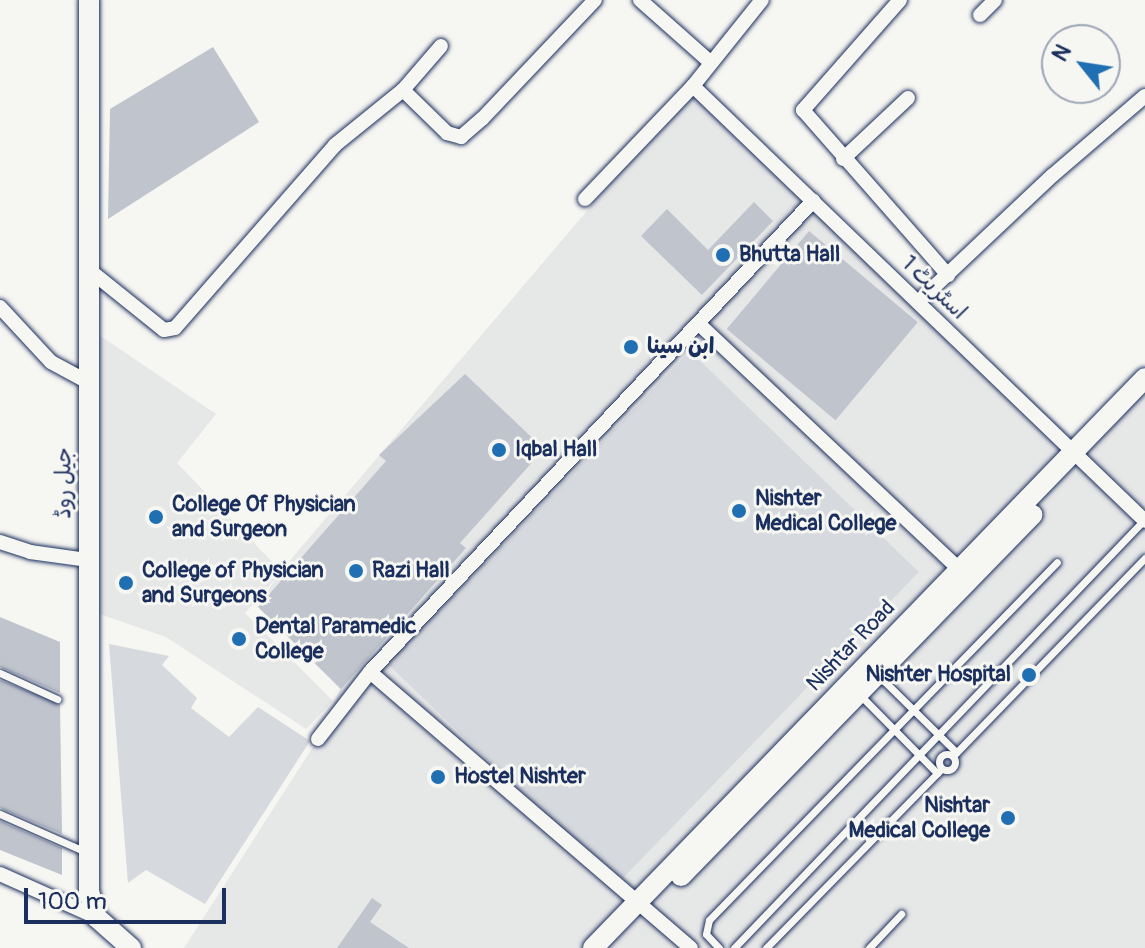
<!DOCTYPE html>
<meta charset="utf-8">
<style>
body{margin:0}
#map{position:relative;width:1145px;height:948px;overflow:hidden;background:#f6f6f2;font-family:Pangolin,"Playpen Sans Arabic",sans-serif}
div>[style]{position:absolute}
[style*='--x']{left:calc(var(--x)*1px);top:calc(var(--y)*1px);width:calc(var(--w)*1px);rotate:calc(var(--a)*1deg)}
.built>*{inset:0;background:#e6e7e7}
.green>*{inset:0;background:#d6d9dd;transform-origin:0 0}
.building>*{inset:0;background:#c0c4cd;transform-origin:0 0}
.roads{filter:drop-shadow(0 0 2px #1b2f5e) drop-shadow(0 0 2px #1b2f5e)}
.lane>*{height:7px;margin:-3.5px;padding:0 3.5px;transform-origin:3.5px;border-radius:3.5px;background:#f6f6f2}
.lane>.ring{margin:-3.5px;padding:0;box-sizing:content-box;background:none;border:7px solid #f6f6f2;border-radius:50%}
.street>*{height:14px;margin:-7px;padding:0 7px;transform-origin:7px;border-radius:7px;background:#f6f6f2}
.secondary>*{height:20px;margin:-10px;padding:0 10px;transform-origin:10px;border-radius:10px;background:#f6f6f2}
.dots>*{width:22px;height:22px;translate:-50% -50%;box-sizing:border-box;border:4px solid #f6f6f2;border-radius:50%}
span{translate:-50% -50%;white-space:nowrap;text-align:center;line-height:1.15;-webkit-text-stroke:6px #f6f6f2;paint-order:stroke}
.poi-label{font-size:22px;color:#1b2f5e;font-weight:700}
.left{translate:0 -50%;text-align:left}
.right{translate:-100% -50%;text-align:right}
.street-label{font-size:22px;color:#1b2f5e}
.north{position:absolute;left:1041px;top:24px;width:80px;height:80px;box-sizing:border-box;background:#f6f6f2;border:2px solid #9ea6b7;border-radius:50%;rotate:300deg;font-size:22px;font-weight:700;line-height:32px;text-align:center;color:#1b2f5e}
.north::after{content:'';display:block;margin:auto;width:28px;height:36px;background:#1f6fb2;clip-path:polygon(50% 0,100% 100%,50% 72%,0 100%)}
.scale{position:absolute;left:24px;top:888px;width:202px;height:36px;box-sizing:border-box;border:4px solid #1b2f5e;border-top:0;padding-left:10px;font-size:24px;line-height:28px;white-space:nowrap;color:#1b2f5e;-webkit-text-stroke:6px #f6f6f2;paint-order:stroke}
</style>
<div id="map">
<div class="built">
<div style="clip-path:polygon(693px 86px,1085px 449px,1145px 388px,1145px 948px,184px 948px,318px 739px,340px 689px,258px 607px,276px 578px,245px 613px,333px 701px,306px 729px,166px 637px,82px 608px,87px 327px,216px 414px,177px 463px,281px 571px)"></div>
</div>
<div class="green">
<div style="left:690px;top:351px;width:318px;height:435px;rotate:44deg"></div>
<div style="clip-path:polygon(109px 644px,169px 656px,162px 665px,197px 698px,191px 708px,229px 737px,258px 707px,310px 741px,205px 904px,146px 870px,128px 883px)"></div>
</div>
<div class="building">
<div style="clip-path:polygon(213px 47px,259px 122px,108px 219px,110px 109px)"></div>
<div style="clip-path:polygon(754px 202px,773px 221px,702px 295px,641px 236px,667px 209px,708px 250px)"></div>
<div style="left:809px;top:231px;width:142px;height:128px;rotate:40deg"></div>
<div style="clip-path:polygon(465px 374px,544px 449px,460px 543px,466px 548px,341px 689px,258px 607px,386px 461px,379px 455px)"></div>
<div style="clip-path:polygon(0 617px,60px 642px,60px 693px,0 667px)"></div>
<div style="clip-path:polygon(0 680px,60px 704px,62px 834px,0 808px)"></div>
<div style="clip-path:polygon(0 821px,62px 848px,62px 875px,0 850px)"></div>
<div style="clip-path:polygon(372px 898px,382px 905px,370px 922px,409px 948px,337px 948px)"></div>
</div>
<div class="roads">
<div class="lane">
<div style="--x:0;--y:673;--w:63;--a:24.5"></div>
<div style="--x:878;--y:675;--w:110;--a:44.6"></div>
<div style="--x:860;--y:695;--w:110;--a:45.4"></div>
<div class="ring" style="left:939px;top:754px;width:9px;height:9px"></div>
<div style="--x:953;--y:756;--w:276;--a:-45.9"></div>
<div style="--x:0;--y:814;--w:94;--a:23.8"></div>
<div style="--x:719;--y:948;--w:19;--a:-133"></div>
<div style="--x:706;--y:934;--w:14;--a:-78"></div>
<div style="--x:709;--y:920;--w:499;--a:-45.8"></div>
<div style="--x:734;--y:948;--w:593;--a:-46.23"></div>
<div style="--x:766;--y:948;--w:250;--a:-45.6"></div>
<div style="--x:869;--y:948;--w:47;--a:-46.7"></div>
</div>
<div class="street">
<div style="--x:640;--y:0;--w:94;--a:41.5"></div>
<div style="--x:900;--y:0;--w:147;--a:131.4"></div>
<div style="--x:803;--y:110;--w:220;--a:48.7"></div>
<div style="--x:980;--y:15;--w:21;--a:-45"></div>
<div style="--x:693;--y:86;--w:627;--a:43.9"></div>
<div style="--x:403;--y:90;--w:62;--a:44.3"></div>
<div style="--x:447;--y:133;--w:15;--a:16"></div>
<div style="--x:461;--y:137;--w:28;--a:-41"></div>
<div style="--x:482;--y:119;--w:164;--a:-46.5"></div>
<div style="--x:843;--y:159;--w:89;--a:-43.2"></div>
<div style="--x:585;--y:199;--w:156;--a:-46.3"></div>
<div style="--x:693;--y:86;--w:110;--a:-51.3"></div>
<div style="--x:88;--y:269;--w:97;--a:38.8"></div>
<div style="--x:164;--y:330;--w:11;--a:-10"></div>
<div style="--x:175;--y:328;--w:243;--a:-48.8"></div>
<div style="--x:335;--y:145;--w:87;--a:-39"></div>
<div style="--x:403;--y:90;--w:58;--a:-49.2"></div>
<div style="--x:918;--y:302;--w:185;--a:-43.3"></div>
<div style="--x:1053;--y:175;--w:121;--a:-40.7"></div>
<div style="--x:0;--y:307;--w:75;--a:47.2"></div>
<div style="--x:51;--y:362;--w:42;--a:28.4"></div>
<div style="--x:699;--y:324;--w:364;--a:43.3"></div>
<div style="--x:0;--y:542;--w:32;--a:18"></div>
<div style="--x:30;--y:552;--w:59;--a:7.9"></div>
<div style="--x:370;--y:672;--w:423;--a:40.7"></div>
<div style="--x:318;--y:739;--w:85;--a:-52.2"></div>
<div style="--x:370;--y:672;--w:647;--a:-46.75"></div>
<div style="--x:0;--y:874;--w:105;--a:24.1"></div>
</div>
<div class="secondary">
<div style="--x:89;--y:0;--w:891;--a:90"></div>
<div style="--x:89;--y:891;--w:27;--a:75"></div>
<div style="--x:96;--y:917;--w:47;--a:41.5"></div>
<div style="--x:681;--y:876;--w:504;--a:-45.8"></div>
<div style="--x:593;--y:948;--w:793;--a:-45.92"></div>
</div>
</div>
<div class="dots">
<div style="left:723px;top:255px;background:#1f6fb2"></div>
<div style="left:631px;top:347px;background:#1f6fb2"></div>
<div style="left:499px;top:450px;background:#1f6fb2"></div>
<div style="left:739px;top:511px;background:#1f6fb2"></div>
<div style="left:156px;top:517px;background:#1f6fb2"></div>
<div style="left:356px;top:571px;background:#1f6fb2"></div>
<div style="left:126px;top:583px;background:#1f6fb2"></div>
<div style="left:239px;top:639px;background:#1f6fb2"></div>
<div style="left:1029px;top:675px;background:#1f6fb2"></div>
<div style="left:438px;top:777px;background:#1f6fb2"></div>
<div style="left:1008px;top:818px;background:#1f6fb2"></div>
</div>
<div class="poi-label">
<span class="left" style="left:739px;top:255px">Bhutta Hall</span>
<span class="left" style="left:647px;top:347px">ابن سینا</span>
<span class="left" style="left:515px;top:450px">Iqbal Hall</span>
<span class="left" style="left:755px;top:511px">Nishter<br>Medical College</span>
<span class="left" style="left:172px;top:517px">College Of Physician<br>and Surgeon</span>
<span class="left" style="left:142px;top:583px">College of Physician<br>and Surgeons</span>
<span class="left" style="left:372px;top:571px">Razi Hall</span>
<span class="left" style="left:255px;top:639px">Dental Paramedic<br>College</span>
<span class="right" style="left:1011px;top:675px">Nishter Hospital</span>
<span class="left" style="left:454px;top:777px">Hostel Nishter</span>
<span class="right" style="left:990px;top:818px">Nishtar<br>Medical College</span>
</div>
<div class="street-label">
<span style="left:934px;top:288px;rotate:44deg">اسٹریٹ 1</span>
<span style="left:64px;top:483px;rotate:-90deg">جیل روڈ</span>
<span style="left:851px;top:646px;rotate:-46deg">Nishtar Road</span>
</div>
<div class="north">N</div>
<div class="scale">100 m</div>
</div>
